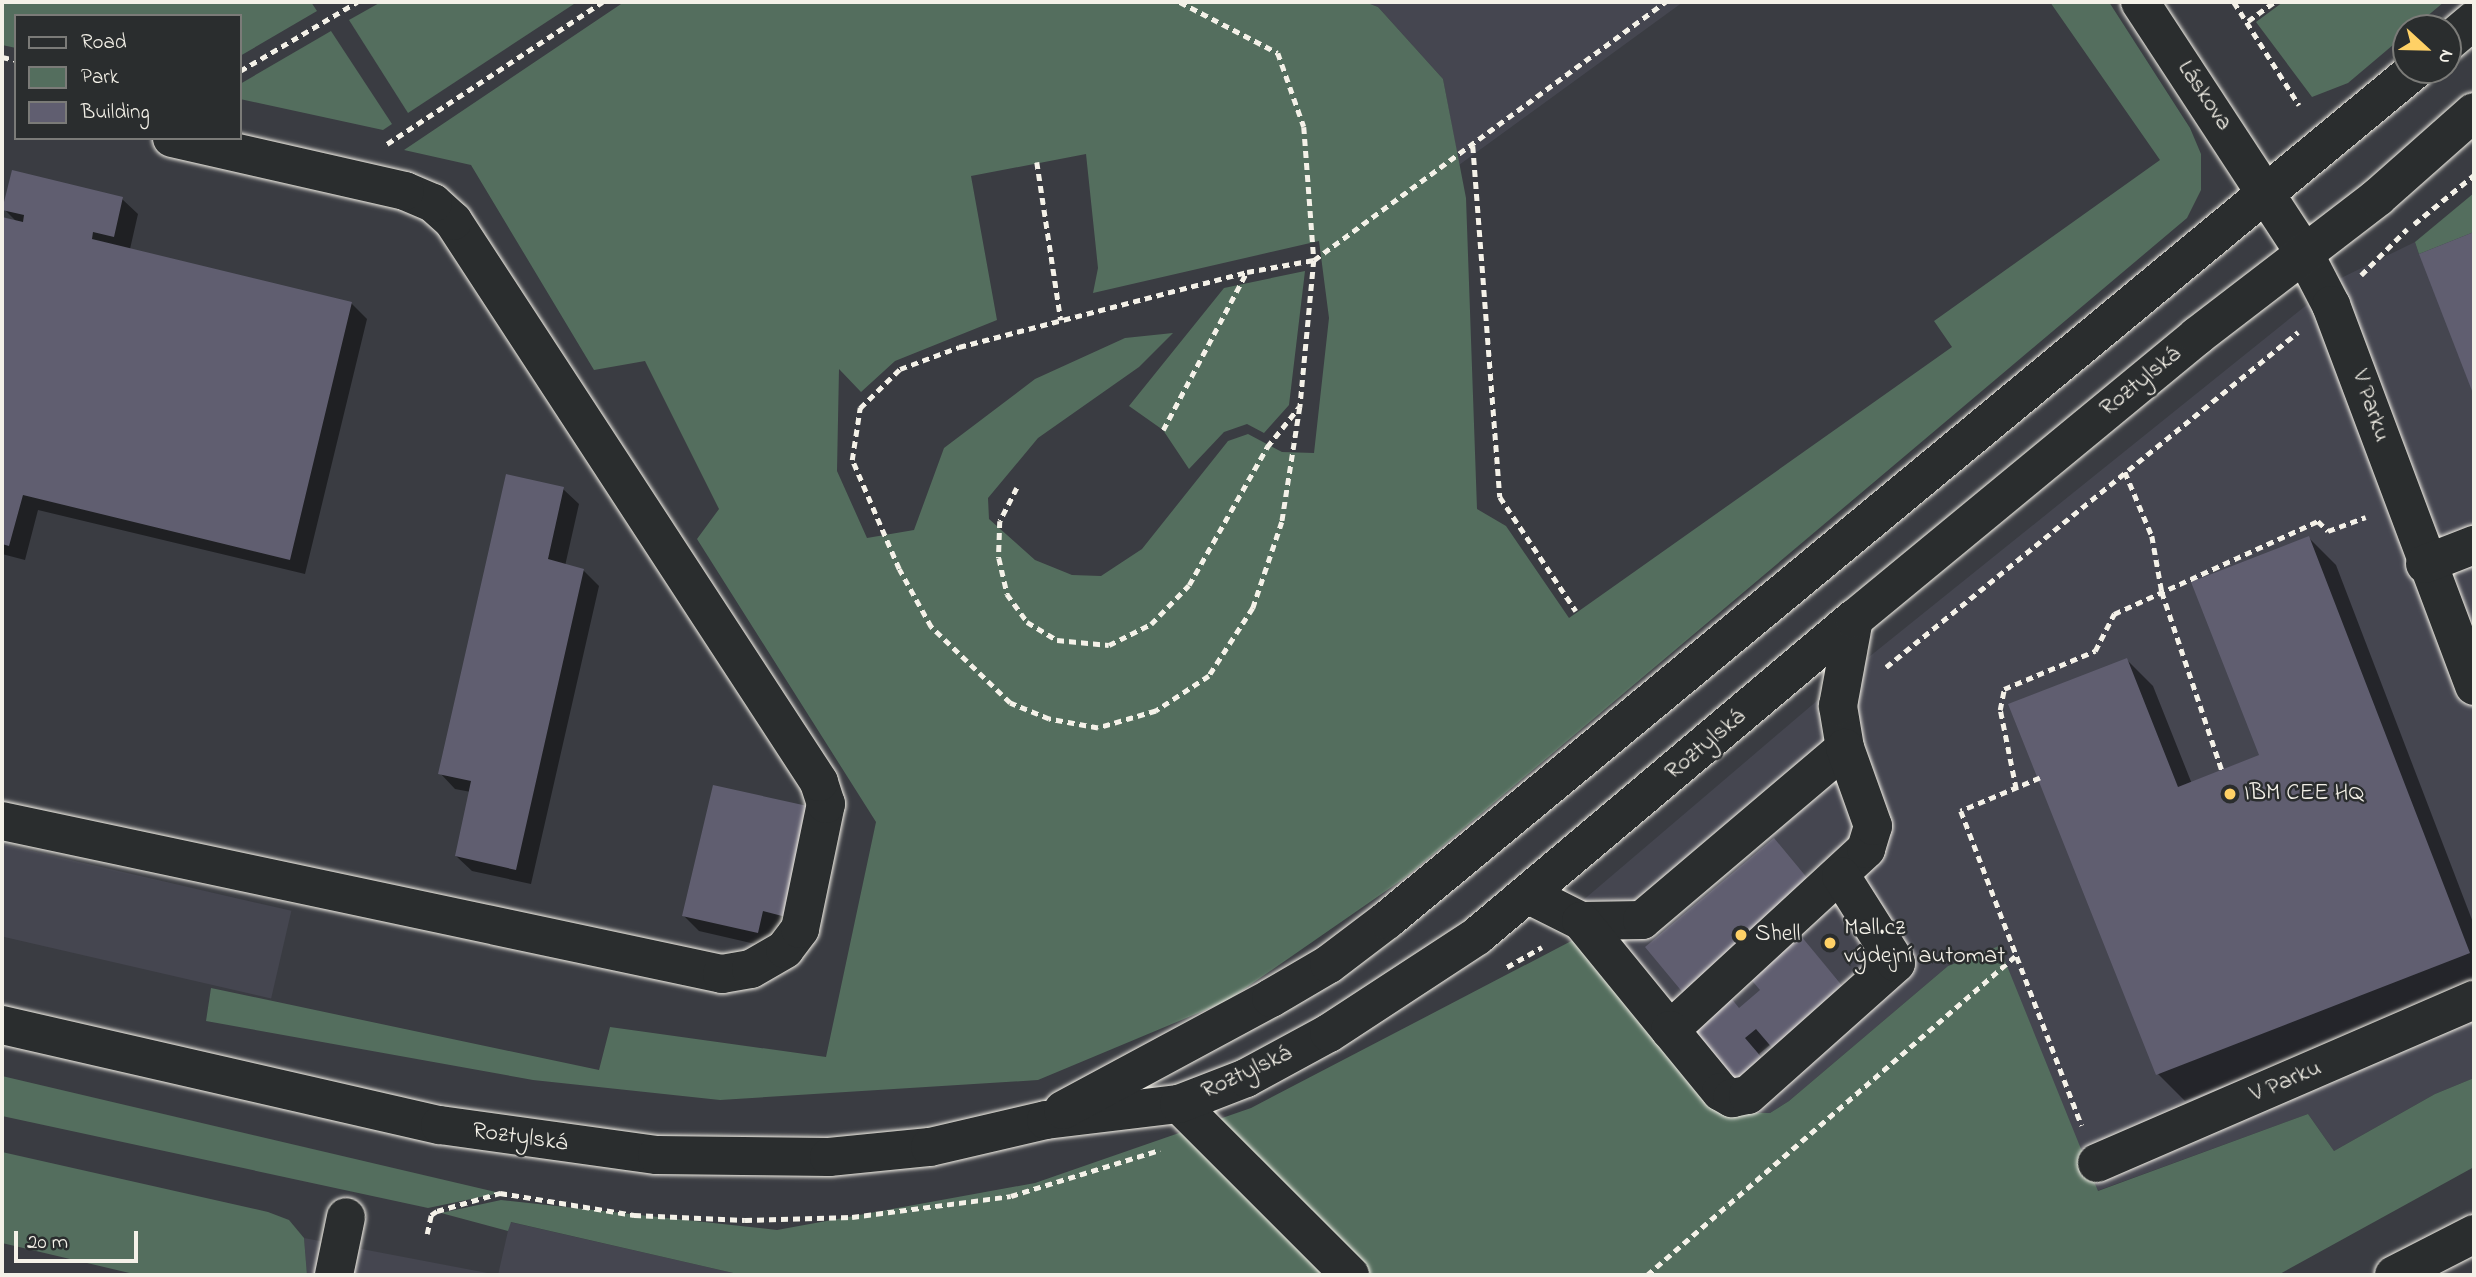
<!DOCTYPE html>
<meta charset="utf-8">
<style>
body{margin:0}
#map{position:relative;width:2476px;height:1277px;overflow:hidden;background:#3a3c42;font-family:"Indie Flower",sans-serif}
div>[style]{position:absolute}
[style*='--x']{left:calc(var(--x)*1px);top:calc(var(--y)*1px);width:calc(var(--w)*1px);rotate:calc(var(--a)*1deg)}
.built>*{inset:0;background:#454650;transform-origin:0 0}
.green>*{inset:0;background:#546e5e}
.shadow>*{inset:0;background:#0007}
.building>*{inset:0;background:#605e70}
.path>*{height:4.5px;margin-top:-2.25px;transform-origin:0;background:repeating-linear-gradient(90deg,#f4f1e8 0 7px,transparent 0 12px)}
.roads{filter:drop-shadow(0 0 2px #f4f1e8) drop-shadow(0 0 2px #f4f1e8)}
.minor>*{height:38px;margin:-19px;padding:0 19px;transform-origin:19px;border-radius:19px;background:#2a2d2e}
.major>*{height:38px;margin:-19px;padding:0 19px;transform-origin:19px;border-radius:19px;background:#2a2d2e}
.highway>*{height:38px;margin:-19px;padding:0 19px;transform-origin:19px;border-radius:19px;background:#2a2d2e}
.dots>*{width:19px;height:19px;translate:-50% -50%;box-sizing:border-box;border:4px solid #2a2d2e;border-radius:50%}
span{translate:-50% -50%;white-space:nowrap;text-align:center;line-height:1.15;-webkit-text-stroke:5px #2a2d2e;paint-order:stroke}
.street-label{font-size:24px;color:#f4f1e8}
.poi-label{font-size:24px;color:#f4f1e8}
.left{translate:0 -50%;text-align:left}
.frame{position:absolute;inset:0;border:4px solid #f4f1e8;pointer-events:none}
.legend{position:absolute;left:14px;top:14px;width:228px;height:126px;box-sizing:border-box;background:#2a2d2e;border:2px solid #7b7b78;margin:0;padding:9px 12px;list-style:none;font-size:21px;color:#f4f1e8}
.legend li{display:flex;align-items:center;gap:14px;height:35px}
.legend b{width:35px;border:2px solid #7b7b78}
.north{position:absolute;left:2392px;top:14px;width:70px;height:70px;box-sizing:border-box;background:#2a2d2e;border:2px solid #7b7b78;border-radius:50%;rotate:112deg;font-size:19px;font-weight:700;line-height:28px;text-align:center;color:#f4f1e8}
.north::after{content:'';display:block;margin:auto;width:24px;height:32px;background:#ffd166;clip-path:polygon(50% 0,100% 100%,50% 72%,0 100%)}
.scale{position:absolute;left:14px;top:1231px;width:124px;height:32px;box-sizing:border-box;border:4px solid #f4f1e8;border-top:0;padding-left:9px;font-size:21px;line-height:24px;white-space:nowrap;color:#f4f1e8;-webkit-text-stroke:5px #2a2d2e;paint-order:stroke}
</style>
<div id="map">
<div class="built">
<div style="clip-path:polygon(1365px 2px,1683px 2px,1459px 165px,1443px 79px,1378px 7px)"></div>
<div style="clip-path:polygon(2474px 232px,2474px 1078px,2435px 1094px,2334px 1151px,2308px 1114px,2097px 1191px,1998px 947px,1948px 966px,1789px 1101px,1770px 1113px,1731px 1112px,1577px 939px,1554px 925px,1859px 665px,2339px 279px,2415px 242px,2419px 254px)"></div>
<div style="left:2px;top:844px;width:297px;height:90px;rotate:13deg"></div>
<div style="clip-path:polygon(510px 1222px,742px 1275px,307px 1275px,304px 1238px,498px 1275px)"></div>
</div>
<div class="green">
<div style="clip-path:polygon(2px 2px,311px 2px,317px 11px,240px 56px,240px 16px,16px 16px,16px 48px,2px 45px)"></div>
<div style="clip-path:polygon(381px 2px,577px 2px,408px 113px,349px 20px)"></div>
<div style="clip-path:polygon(evenodd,624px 2px,1365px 2px,1378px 7px,1443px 79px,1466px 198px,1477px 509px,1506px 526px,1569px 618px,1952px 347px,1934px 321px,2160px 160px,2050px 2px,2109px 2px,2190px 128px,2201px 154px,2201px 190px,2187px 218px,1406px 877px,1227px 1001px,1038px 1080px,720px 1100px,533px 1080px,206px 1021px,211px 988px,599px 1070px,610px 1027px,826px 1057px,876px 822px,697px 539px,719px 509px,645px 361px,594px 370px,471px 165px,404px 150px,624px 2px,1086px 154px,1098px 268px,1093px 293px,1319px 241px,1329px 318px,1314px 453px,1282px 452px,1248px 434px,1228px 441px,1142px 549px,1101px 576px,1072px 575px,1035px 560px,989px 519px,988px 498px,1038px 438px,1139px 367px,1173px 333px,1125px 338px,1035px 379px,944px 448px,914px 530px,867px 538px,837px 471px,839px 369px,861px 392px,895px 361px,997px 320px,971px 176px,1086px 154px)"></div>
<div style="clip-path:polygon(2283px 2px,2444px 2px,2413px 28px,2406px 28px,2406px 34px,2348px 83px,2312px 97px,2256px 22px)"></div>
<div style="clip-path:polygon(331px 31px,392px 124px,383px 130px,240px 99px,240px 84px)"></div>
<div style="clip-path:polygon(2474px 193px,2474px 232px,2419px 254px,2415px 242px)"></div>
<div style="clip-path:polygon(1305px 271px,1289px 405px,1264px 433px,1247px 424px,1224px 432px,1189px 469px,1163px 430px,1129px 406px,1224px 288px)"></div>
<div style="clip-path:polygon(1577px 938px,1731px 1112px,1770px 1113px,1789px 1101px,1948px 966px,1999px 946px,2098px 1191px,2308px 1114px,2334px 1151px,2435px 1094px,2474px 1078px,2474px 1167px,2278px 1275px,742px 1275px,511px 1222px,508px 1231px,441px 1213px,501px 1200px,777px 1230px,1035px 1183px,1251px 1108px)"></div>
<div style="clip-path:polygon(2px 1076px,500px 1193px,428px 1208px,2px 1116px)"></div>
<div style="clip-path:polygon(2px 1152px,268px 1212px,289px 1220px,304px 1238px,307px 1275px,138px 1275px,2px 1243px)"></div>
</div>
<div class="shadow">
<div style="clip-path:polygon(122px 199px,138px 214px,130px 249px,351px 303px,367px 319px,305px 574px,38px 510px,25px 560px,2px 554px,2px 219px,17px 222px,4px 209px)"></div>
<div style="clip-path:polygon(2474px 234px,2474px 392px,2421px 255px)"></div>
<div style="clip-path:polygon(563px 489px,579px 504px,565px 566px,583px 570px,599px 586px,531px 884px,472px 871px,456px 856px,471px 792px,455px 789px,440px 773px)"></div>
<div style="clip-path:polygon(2309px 538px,2336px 565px,2474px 925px,2474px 988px,2185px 1101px,2158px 1074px,2127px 660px,2153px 686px,2192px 784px,2261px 756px)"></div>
<div style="clip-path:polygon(826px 824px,801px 931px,778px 925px,773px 948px,699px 931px,683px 915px)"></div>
<div style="clip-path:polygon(1784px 918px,1859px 1005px,1771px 1044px,1759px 1054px,1777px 1075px,1753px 1095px,1740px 1009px,1762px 990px)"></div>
</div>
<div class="building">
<div style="clip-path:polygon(12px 170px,123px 197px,114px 237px,93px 232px,92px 239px,352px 302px,290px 560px,23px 495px,9px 546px,2px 544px,2px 217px,23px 222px,24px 215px,2px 210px)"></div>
<div style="clip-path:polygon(2474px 232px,2474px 396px,2419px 254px)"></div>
<div style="clip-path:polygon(506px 474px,564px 487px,548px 559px,584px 569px,516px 870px,455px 856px,471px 781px,438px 774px)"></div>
<div style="clip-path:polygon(2309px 536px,2470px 953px,2156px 1075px,2008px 704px,2127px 658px,2178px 787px,2259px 755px,2191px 582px)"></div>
<div style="clip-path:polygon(713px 785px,812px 807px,786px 917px,763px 911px,758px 933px,682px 916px)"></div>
<div style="clip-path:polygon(1774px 838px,1813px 885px,1781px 912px,1845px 989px,1774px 1050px,1756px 1029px,1745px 1038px,1763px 1059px,1736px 1081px,1692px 1029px,1731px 998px,1739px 1008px,1760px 990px,1730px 955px,1684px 994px,1645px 947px)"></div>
</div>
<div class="path">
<div style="--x:1180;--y:2;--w:110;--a:27.5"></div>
<div style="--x:1278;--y:53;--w:78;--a:70.6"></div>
<div style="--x:1304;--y:127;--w:133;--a:85.7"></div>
<div style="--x:1314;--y:260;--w:148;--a:95.4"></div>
<div style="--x:1300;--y:407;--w:116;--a:98.9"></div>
<div style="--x:1282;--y:522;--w:91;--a:108.6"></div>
<div style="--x:1253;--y:608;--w:81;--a:122.9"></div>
<div style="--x:1209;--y:676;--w:64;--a:146.6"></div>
<div style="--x:1156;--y:711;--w:60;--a:163.7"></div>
<div style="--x:1098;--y:728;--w:50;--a:-169.6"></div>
<div style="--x:1049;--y:719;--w:42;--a:-157.7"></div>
<div style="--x:1010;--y:703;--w:110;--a:-136.1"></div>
<div style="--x:931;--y:627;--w:66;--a:-118.9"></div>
<div style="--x:899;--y:569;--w:119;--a:-113.3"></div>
<div style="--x:852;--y:460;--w:53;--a:-81.3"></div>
<div style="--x:860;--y:408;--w:56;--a:-44.3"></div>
<div style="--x:900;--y:369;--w:63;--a:-20.4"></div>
<div style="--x:959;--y:347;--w:298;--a:-14.6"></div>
<div style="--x:1247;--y:272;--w:68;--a:-10.2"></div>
<div style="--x:1314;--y:260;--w:436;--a:-36.3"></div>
<div style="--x:2234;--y:2;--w:122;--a:57.7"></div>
<div style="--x:2248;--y:21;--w:32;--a:-36"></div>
<div style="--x:2;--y:57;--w:14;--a:12"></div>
<div style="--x:240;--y:71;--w:136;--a:-30.5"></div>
<div style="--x:387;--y:144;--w:258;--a:-33.4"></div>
<div style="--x:1473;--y:146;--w:352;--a:85.6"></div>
<div style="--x:1500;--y:497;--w:137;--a:56.3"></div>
<div style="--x:1037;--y:162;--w:160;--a:81.4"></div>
<div style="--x:2414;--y:224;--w:77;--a:-39.2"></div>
<div style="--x:2361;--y:275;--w:65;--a:-45"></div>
<div style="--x:1163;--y:430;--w:178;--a:-62.1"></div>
<div style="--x:2125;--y:472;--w:69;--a:67.1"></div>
<div style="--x:2152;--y:536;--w:57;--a:79.9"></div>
<div style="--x:2162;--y:592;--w:188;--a:71.4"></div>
<div style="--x:1017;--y:488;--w:37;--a:117"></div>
<div style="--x:1000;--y:521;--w:37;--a:92"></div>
<div style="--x:999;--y:558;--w:37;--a:77"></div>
<div style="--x:1007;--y:594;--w:34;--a:54"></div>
<div style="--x:1027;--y:622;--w:35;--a:31"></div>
<div style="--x:1057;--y:640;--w:52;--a:5.5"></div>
<div style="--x:1109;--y:645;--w:47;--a:-26.6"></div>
<div style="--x:1151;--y:624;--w:54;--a:-45.7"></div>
<div style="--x:1189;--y:585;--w:159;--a:-60.5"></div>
<div style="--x:1267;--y:447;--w:51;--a:-51.3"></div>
<div style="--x:1886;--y:667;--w:531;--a:-39.11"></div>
<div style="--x:2040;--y:778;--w:86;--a:157.3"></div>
<div style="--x:1961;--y:811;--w:337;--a:69"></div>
<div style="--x:2016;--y:789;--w:81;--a:-101.4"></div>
<div style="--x:2000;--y:710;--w:21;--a:-79"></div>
<div style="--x:2004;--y:689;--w:99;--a:-22.7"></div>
<div style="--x:2095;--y:651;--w:42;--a:-62.8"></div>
<div style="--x:2114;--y:614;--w:224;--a:-24.5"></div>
<div style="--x:2318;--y:521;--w:14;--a:45"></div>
<div style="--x:2328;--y:531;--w:40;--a:-20.2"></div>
<div style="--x:1507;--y:967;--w:40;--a:-29.7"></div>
<div style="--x:427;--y:1234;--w:19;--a:-78"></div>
<div style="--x:431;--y:1215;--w:7;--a:-34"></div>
<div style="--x:437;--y:1211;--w:66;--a:-15.9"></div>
<div style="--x:500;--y:1193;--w:136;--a:9.3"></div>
<div style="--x:634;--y:1215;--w:111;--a:2.6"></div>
<div style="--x:745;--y:1220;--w:107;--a:-1.6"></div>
<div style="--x:852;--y:1217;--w:160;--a:-7.5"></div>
<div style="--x:1011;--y:1196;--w:156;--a:-17.2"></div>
<div style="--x:1647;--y:1275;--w:487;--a:-40.9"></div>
</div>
<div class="roads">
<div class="minor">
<div style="--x:2140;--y:2;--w:300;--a:56.8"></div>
<div style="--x:2304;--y:253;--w:59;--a:62.6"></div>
<div style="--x:2331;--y:305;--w:407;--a:69.4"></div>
<div style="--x:2425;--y:564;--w:53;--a:-21.2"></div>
<div style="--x:2;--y:821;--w:736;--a:12"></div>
<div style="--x:722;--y:974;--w:29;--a:-10"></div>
<div style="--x:751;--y:969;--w:39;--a:-30"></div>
<div style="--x:785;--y:949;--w:25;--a:-53"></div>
<div style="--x:800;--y:929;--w:128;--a:-78.3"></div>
<div style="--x:826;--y:804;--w:23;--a:-108"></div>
<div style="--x:819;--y:782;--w:670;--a:-123.12"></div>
<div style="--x:453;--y:221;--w:27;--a:-138"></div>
<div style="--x:433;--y:203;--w:30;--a:-157"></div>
<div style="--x:405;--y:191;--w:239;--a:-167.2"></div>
<div style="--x:1529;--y:895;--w:58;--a:26.6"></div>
<div style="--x:1581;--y:921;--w:61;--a:-0.9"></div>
<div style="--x:1642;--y:920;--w:266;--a:-40.3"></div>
<div style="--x:1845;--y:748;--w:43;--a:-99.5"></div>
<div style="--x:1838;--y:706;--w:88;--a:-79.6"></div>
<div style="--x:1581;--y:921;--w:141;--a:50.8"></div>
<div style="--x:1670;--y:1030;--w:267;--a:-42.7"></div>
<div style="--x:1866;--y:849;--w:24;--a:-73"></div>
<div style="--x:1873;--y:826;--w:83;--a:-109.7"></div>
<div style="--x:1670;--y:1030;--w:80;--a:50.6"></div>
<div style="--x:1721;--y:1092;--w:13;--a:29"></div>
<div style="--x:1732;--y:1098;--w:16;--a:-11"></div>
<div style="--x:1748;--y:1095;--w:198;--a:-41.7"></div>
<div style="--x:1896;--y:963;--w:103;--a:-122.3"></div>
<div style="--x:1179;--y:1104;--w:242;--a:45"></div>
<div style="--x:2097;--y:1163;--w:411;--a:-23.4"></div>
<div style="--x:334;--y:1275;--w:59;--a:-78.3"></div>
</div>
<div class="major">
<div style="--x:2448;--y:42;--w:34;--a:-40"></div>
<div style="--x:2;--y:1025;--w:449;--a:12.9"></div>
<div style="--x:440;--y:1125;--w:219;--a:7.9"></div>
<div style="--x:657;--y:1155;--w:172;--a:0.7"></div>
<div style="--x:829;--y:1157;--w:101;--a:-5.7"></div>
<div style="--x:930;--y:1147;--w:119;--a:-13.1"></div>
<div style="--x:1046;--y:1120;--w:134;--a:-6.9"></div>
<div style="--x:1179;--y:1104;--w:72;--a:-21.2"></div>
<div style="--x:1246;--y:1078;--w:94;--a:-28.5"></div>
<div style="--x:1329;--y:1033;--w:177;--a:-33.2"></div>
<div style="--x:1477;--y:936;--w:493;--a:-40.1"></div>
<div style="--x:1854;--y:619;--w:445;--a:-39.5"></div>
<div style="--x:2197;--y:336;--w:228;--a:-37.5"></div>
<div style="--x:2378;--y:197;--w:128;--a:-41.5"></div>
<div style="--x:1063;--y:1110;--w:236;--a:-28.3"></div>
<div style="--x:1271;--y:998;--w:67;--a:-30.4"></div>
<div style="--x:1329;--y:964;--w:73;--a:-37.2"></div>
<div style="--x:1387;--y:920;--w:1334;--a:-39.59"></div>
</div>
<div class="highway">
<div style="--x:2394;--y:1275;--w:90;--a:-27.1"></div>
</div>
</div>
<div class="dots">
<div style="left:2230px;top:794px;background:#ffd166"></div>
<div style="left:1741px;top:935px;background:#ffd166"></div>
<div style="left:1830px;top:943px;background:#ffd166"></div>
</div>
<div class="street-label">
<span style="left:2204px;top:96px;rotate:56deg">Láskova</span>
<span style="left:2141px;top:382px;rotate:-39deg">Roztylská</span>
<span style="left:2370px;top:406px;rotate:71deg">V Parku</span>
<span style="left:1706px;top:745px;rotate:-40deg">Roztylská</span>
<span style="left:1247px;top:1073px;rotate:-25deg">Roztylská</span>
<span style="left:2286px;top:1082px;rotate:-23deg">V Parku</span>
<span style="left:520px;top:1138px;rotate:8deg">Roztylská</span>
</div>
<div class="poi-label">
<span class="left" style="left:2244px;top:794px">IBM CEE HQ</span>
<span class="left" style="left:1844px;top:943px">Mall.cz<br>výdejní automat</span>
<span class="left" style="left:1755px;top:935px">Shell</span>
</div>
<div class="frame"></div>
<ul class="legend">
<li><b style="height:9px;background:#2a2d2e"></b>Road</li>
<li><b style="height:19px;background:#546e5e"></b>Park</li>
<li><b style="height:19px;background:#605e70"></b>Building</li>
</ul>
<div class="north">N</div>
<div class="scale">20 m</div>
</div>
